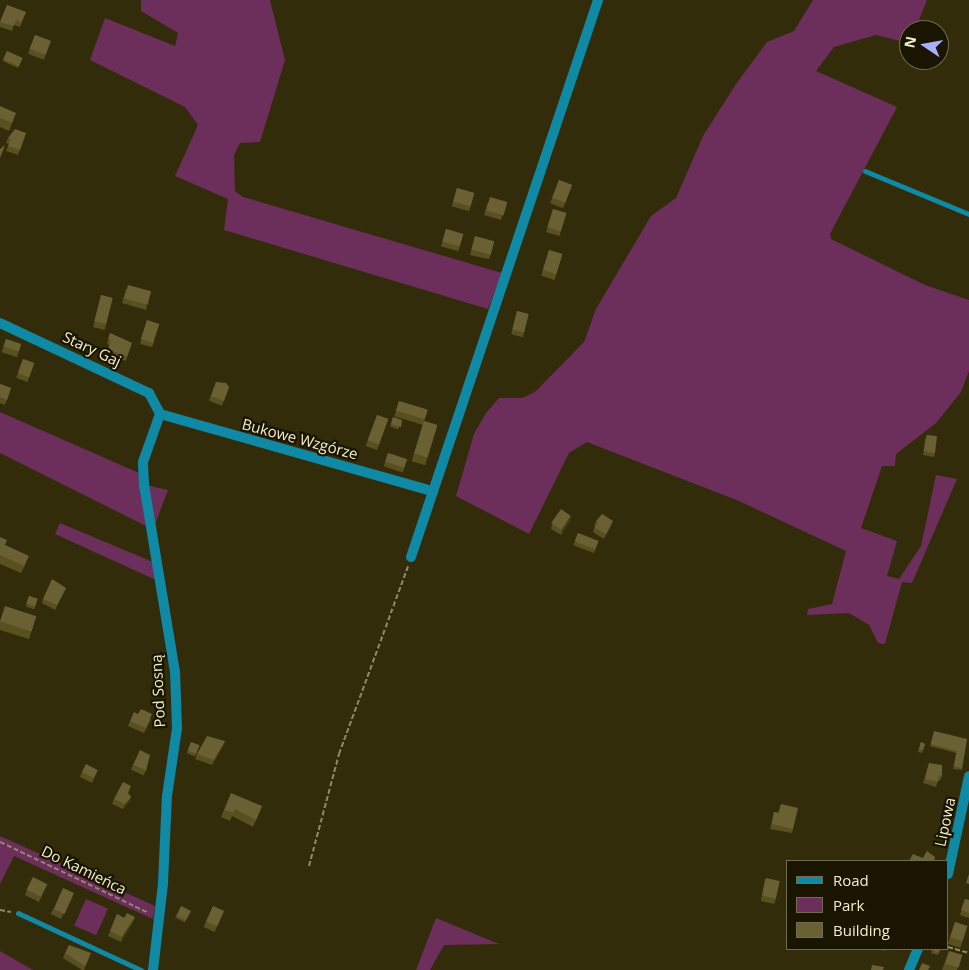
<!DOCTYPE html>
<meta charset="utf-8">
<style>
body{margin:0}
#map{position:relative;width:969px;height:970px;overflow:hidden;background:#332c0a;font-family:"Open Sans",sans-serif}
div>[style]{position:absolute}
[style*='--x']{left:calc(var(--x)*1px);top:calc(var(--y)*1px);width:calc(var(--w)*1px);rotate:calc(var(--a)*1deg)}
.green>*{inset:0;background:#6c2e5b;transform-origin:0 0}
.path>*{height:2px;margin-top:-1px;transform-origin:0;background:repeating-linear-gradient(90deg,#908a68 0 5px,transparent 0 7.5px)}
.service>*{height:5px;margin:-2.5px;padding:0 2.5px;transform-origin:2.5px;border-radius:2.5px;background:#0f89a4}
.minor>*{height:10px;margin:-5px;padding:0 5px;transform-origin:5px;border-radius:5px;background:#0f89a4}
.wall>*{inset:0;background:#595020;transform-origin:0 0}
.shaded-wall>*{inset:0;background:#433a0f}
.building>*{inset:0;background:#696133;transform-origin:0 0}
span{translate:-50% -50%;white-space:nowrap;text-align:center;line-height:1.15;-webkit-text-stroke:4.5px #191500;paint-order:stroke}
.street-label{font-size:15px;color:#f3eecd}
.legend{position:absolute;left:786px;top:860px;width:162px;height:90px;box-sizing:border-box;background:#191500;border:1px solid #706c52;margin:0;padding:6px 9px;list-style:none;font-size:15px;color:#f3eecd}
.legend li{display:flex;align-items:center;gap:10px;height:25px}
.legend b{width:25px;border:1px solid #706c52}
.north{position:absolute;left:899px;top:20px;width:50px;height:50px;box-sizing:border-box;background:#191500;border:1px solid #706c52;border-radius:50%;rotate:282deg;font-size:14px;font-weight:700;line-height:20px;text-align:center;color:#f3eecd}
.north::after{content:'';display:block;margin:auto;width:18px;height:22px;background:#a8b0fc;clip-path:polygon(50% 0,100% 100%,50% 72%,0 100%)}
</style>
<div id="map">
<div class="green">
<div style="clip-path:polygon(141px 0,270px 0,285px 60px,260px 142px,240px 143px,234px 155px,235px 191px,243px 197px,502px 273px,488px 309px,224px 230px,228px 199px,175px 176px,198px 125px,185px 107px,90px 60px,105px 18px,175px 46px,178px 33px,141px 11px)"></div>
<div style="clip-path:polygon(813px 0,927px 0,915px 30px,909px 30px,908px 43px,876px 35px,834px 47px,816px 71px,897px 107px,830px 234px,831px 239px,925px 285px,969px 300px,969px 371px,961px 392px,936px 423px,896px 454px,895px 466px,882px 466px,861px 528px,897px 541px,887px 576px,899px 579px,921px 546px,936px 475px,957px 479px,912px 583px,902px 582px,885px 644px,878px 643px,869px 625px,849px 613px,807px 615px,808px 609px,832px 604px,846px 551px,739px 501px,587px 442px,569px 453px,529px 534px,456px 496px,474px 434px,486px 413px,499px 398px,522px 398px,535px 392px,584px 342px,596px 309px,651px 216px,676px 198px,703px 136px,736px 84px,767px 42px,794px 31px)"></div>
<div style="clip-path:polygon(0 412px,139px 473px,146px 526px,0 453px)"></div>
<div style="clip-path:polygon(146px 485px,168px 490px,153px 530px)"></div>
<div style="clip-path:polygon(60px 523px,153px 562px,156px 580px,55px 534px)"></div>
<div style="clip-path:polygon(0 836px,155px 906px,153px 919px,14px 856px,0 884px)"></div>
<div style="left:86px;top:899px;width:24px;height:29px;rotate:24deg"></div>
<div style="clip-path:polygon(436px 918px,499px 944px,444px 945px,430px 970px,416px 970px)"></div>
<div style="clip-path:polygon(0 951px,33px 970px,0 970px)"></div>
</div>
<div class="path">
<div style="--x:0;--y:842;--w:165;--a:25.5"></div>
<div style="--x:309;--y:866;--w:116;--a:-75"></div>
<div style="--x:339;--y:754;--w:200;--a:-69.8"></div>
<div style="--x:0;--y:910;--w:11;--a:10"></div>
<div style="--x:948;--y:947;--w:22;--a:16"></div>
</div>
<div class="service">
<div style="--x:865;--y:171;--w:113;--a:22.5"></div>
<div style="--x:18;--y:913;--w:136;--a:24.9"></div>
</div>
<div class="minor">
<div style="--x:0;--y:323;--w:165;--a:25.2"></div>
<div style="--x:149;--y:393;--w:24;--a:62"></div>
<div style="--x:160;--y:414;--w:284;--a:15.8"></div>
<div style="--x:411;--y:557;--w:588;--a:-71.44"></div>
<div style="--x:948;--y:874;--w:100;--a:-77.9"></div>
<div style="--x:153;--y:970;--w:88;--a:-83.4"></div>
<div style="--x:163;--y:883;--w:87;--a:-87.4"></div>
<div style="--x:167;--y:796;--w:69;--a:-81.6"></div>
<div style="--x:177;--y:728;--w:56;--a:-92"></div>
<div style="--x:175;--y:672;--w:191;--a:-99.4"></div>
<div style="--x:144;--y:484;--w:22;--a:-93"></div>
<div style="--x:143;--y:462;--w:51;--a:-70.5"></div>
<div style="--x:909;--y:970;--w:23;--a:-67"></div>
</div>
<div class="wall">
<div style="clip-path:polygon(7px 5px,26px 12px,20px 27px,14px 25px,12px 31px,0 27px,0 23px)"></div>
<div style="left:35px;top:35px;width:17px;height:20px;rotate:21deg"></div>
<div style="left:7px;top:51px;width:17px;height:11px;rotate:24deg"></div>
<div style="clip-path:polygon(0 106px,13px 121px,9px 131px,0 127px)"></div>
<div style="clip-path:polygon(26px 133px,18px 155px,6px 151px,9px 144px,6px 143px,8px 138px)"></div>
<div style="left:559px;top:180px;width:14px;height:25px;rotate:21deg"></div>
<div style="left:457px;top:188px;width:18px;height:19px;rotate:16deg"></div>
<div style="clip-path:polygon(488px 202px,507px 202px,501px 220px,484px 215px)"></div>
<div style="left:553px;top:209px;width:14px;height:24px;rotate:17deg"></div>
<div style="left:446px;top:229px;width:18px;height:18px;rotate:16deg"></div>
<div style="clip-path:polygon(475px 236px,491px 254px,489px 259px,470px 255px)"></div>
<div style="left:549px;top:250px;width:14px;height:27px;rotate:17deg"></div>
<div style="clip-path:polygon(126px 289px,147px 305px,146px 310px,122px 303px)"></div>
<div style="left:101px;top:295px;width:12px;height:33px;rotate:14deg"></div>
<div style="left:517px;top:311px;width:12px;height:24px;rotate:14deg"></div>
<div style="clip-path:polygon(147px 320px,154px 342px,152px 347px,140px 344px)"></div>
<div style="clip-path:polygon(110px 333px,132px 343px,126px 361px,106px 355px,109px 345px,107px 344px)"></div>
<div style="left:6px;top:339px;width:16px;height:14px;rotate:18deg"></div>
<div style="left:23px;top:359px;width:12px;height:20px;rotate:20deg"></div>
<div style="left:216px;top:382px;width:14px;height:20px;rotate:21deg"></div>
<div style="clip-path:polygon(0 384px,11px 388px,5px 405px,0 403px)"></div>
<div style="left:399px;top:401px;width:30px;height:16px;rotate:17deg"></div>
<div style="left:377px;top:415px;width:12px;height:33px;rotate:20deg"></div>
<div style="left:393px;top:417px;width:9px;height:10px;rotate:18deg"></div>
<div style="left:424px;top:421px;width:14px;height:42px;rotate:17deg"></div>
<div style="clip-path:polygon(927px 435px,935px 453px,934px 457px,923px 455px,925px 439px)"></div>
<div style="left:388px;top:453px;width:20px;height:14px;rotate:18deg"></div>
<div style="clip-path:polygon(570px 521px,561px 535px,551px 529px,552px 524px)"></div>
<div style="clip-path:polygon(596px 521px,611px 526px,604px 539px,593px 532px,595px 526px,594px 526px)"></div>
<div style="left:578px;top:533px;width:22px;height:13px;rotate:21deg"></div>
<div style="clip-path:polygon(0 537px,5px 545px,26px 563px,21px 573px,0 564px)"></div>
<div style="clip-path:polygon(66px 588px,55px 610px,42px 603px,43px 599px)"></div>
<div style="left:29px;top:596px;width:9px;height:11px;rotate:18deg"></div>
<div style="clip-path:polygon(36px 616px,29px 639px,0 630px,0 620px)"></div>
<div style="clip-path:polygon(151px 719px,144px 733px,128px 726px,130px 721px)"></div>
<div style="clip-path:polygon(933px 734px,967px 739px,962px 770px,953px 769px,956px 753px,930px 746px)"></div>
<div style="clip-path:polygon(225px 741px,223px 746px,212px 765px,195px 759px,197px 754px)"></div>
<div style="left:191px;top:742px;width:9px;height:12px;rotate:21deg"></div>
<div style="clip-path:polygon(921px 742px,925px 744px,922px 753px,918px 752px)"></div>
<div style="clip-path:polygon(929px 763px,942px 776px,940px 781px,938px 780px,936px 787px,923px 783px)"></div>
<div style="left:133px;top:765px;width:14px;height:5px;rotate:25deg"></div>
<div style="clip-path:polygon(98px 770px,92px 783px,80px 777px,82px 772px)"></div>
<div style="clip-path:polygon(128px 793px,131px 797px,129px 802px,123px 809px,112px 804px,114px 799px)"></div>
<div style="clip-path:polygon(781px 804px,793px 829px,792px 833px,770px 829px,774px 812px,778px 813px)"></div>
<div style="clip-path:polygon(262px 806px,253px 827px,232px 816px,230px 821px,221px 817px,224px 810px)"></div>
<div style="clip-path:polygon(766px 878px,776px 899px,774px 904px,761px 901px,764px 883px)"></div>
<div style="clip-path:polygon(47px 884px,39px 902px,25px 895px,27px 890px)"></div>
<div style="clip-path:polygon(72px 898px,61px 919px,51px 914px,53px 909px)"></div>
<div style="clip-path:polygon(965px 899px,969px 900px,969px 918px,960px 915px)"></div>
<div style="left:181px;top:906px;width:11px;height:13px;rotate:27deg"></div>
<div style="left:213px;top:906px;width:12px;height:23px;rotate:24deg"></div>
<div style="clip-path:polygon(117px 914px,124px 918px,135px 917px,133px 922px,121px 942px,108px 936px)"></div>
<div style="left:955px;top:922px;width:13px;height:23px;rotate:18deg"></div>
<div style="clip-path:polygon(879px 949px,886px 949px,885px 951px)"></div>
<div style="clip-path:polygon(932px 949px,940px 949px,938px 955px,931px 953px)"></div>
<div style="clip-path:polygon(949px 951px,962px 955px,957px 970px,942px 970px)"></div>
<div style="clip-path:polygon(65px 953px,91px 953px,84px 970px,82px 970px,63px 958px)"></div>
</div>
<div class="shaded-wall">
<div style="clip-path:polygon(571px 516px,570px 521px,561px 535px,562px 530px)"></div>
<div style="clip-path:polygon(613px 521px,611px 526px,604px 539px,606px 534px)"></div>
<div style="clip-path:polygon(225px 741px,223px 746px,212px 765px,214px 760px)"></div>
<div style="clip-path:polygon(131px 797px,129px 802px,123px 809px,125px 804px)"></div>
<div style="clip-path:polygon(74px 893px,72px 898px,61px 919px,63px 914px)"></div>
<div style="clip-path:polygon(135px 917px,133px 922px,121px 942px,122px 937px)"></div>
</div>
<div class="building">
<div style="clip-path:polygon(7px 5px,26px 12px,21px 23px,16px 20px,14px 26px,0 22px)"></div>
<div style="left:35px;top:35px;width:17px;height:15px;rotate:21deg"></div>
<div style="left:7px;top:51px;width:17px;height:9px;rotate:24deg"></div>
<div style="clip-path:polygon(0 106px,16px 113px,12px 123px,0 118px)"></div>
<div style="clip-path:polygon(15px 129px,26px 133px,20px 150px,8px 146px,11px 139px,8px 138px)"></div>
<div style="clip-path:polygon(5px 145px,0 158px,0 149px)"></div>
<div style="left:559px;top:180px;width:14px;height:19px;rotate:21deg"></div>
<div style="left:457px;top:188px;width:18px;height:14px;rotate:16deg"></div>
<div style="left:490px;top:197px;width:18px;height:14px;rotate:16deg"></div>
<div style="left:553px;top:209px;width:14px;height:19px;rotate:17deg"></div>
<div style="left:446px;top:229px;width:18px;height:13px;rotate:16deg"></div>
<div style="left:475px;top:236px;width:20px;height:14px;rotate:15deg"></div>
<div style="left:549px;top:250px;width:14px;height:21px;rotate:17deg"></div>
<div style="left:128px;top:285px;width:24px;height:14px;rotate:15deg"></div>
<div style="left:101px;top:295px;width:12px;height:27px;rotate:14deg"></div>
<div style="left:517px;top:311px;width:12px;height:19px;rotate:14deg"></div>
<div style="left:147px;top:320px;width:13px;height:20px;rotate:18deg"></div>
<div style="clip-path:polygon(110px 333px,132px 343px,127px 356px,108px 350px,111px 340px,108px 339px)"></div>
<div style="left:6px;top:339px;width:16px;height:8px;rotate:18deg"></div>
<div style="left:23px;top:359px;width:12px;height:15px;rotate:20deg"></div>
<div style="clip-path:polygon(216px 382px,226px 383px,229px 387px,224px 401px,211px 396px)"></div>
<div style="clip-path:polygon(0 384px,11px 388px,7px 400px,0 397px)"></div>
<div style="left:399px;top:401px;width:30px;height:10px;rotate:17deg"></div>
<div style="left:377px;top:415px;width:12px;height:27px;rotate:20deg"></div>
<div style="clip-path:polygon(393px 417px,402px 420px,401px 427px,391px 424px)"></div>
<div style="left:424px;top:421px;width:14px;height:34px;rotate:17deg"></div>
<div style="clip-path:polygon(927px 435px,937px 436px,935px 453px,924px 451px)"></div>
<div style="left:388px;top:453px;width:20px;height:9px;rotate:18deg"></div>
<div style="left:561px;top:509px;width:12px;height:17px;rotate:35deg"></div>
<div style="clip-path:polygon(602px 514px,613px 521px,606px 534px,595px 528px,598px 522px,596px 521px)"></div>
<div style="left:578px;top:533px;width:22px;height:9px;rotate:21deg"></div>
<div style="clip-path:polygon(0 537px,7px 540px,5px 545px,29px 556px,24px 566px,0 555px)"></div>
<div style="clip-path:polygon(52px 579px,66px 588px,57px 605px,43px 599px)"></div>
<div style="left:29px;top:596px;width:9px;height:8px;rotate:18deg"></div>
<div style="left:5px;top:606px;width:33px;height:16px;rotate:18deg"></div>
<div style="clip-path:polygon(141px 709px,152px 714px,146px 728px,130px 721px,134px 712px,138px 714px)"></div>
<div style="clip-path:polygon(934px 731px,967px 739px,962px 768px,954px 766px,957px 751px,931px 744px)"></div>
<div style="clip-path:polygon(207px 736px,225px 741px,214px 760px,197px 754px)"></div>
<div style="left:191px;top:742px;width:9px;height:9px;rotate:21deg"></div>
<div style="clip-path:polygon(921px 742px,925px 744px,923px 750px,919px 749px)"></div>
<div style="clip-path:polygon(140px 750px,150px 755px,146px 771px,133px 765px)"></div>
<div style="clip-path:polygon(929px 763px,942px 765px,942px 776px,939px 775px,938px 782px,925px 779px)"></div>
<div style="left:86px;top:764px;width:13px;height:9px;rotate:27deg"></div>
<div style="clip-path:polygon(123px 782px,131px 786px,128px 793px,131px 797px,125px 804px,114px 799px)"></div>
<div style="clip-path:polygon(231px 793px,262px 806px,256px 820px,235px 809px,233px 813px,224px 810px)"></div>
<div style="clip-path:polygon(781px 804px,798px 808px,793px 829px,772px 824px,774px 812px,779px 813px)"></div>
<div style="clip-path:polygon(927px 851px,935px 857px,934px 861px,909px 861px,913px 854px,923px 858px)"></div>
<div style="clip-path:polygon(969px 874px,969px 884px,966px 883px)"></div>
<div style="left:33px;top:877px;width:16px;height:14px;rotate:27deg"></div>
<div style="left:766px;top:878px;width:14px;height:18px;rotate:12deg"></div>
<div style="left:63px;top:888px;width:12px;height:23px;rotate:24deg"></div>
<div style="clip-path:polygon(965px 899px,969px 900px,969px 913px,961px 910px)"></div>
<div style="clip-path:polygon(181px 906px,191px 911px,186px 920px,177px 916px)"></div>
<div style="left:213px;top:906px;width:12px;height:17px;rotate:24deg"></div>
<div style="clip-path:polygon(127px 913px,135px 917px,122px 937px,110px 931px,117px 914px,124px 918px)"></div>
<div style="left:955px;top:922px;width:13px;height:16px;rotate:18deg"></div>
<div style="clip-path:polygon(69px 945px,91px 953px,85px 966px,65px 953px)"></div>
<div style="clip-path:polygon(933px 949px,940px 949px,939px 953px,932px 950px)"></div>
<div style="left:949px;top:951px;width:14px;height:13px;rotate:17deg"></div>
<div style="clip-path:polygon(922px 963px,930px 966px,928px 970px,919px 970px)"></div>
<div style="clip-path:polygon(872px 965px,884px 967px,883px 970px,871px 970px)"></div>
</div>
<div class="street-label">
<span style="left:92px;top:349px;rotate:25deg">Stary Gaj</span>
<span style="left:300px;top:439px;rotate:15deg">Bukowe Wzgórze</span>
<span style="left:158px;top:691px;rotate:-93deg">Pod Sosną</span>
<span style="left:945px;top:822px;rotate:-78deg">Lipowa</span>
<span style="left:84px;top:870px;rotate:26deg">Do Kamieńca</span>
</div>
<ul class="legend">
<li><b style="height:6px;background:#0f89a4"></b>Road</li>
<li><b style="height:14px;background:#6c2e5b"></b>Park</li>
<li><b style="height:14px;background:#696133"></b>Building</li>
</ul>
<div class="north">N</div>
</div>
